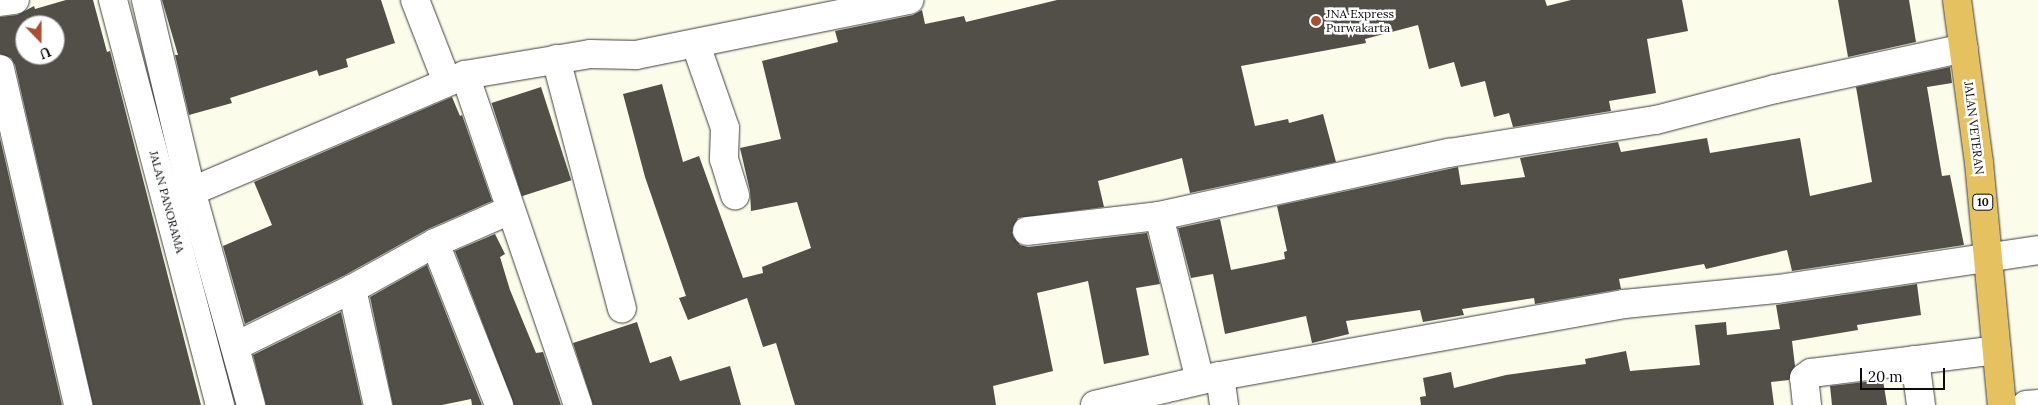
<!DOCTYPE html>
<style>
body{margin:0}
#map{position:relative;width:2038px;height:405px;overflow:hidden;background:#fbfdea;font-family:Lora,serif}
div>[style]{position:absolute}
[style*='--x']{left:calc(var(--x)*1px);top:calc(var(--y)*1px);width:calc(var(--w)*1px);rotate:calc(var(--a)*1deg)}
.building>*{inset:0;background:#524e48;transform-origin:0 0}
.roads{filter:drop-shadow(0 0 1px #3d3d3d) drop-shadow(0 0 1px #3d3d3d)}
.minor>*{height:28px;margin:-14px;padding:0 14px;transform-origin:14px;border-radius:14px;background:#fff}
.highway>*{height:28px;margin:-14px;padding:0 14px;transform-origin:14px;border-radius:14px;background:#e5c25f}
.dots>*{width:14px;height:14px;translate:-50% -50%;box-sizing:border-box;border:2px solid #fff;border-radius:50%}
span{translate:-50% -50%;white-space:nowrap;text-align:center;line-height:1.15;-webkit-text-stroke:5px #fff;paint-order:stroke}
.shield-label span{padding:1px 4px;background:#fff;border:1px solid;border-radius:4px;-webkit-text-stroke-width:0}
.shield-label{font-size:11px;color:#0a0a0a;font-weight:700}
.poi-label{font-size:12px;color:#0a0a0a}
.left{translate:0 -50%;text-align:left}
.street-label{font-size:12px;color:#0a0a0a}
.north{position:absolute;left:15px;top:15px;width:50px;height:50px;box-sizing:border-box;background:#fff;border:1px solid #9d9d9d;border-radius:50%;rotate:158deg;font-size:14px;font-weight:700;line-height:20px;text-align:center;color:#0a0a0a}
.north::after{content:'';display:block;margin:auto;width:18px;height:22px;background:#ab4e31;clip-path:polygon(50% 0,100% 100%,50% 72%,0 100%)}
.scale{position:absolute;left:1860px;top:368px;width:85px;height:22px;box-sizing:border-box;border:2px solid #0a0a0a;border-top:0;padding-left:6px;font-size:15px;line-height:18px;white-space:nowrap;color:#0a0a0a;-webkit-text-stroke:4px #fff;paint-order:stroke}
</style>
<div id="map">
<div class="building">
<div style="clip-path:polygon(evenodd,66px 0,93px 0,107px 52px,110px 51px,201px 405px,93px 405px,15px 65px,11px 58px,0 54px,0 17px,17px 15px,34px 6px,35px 9px,66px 0,25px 25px,55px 25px,55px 55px,25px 55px,25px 25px)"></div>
<div style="clip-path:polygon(162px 0,381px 0,395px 43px,346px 59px,348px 67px,319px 76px,317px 70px,230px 98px,232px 103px,189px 115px,175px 55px,178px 55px)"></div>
<div style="clip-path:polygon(1057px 0,1545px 0,1547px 6px,1571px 0,1682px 0,1688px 31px,1647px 39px,1656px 93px,1609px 101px,1611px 111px,1513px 127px,1509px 113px,1494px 117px,1485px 81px,1461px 87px,1454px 62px,1429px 69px,1418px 25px,1365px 39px,1366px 43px,1241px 66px,1255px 126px,1288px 119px,1289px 123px,1323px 114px,1336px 162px,1190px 193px,1182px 158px,1098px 181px,1104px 207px,1018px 218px,1012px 233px,1020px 245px,1028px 247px,1147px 233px,1160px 284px,1136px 288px,1149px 355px,1104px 364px,1088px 281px,1037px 293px,1053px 371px,993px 386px,996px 405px,795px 405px,776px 343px,763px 347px,747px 298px,688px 320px,679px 298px,686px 296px,645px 177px,623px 94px,662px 84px,683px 162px,699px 156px,743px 278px,763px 273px,762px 267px,811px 248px,797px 202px,751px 211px,750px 191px,740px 148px,781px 139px,762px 61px,838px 42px,835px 31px,913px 15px,922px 10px,925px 24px,964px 16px,966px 22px)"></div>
<div style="clip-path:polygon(1838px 0,1909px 0,1916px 42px,1848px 57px)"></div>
<div style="clip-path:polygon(1950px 67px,1952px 83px,1927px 87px,1942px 176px,1950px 175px,1964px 245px,1792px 271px,1787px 250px,1706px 269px,1704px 264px,1619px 279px,1621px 289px,1535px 304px,1534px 298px,1462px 309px,1464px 315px,1423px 322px,1420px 310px,1346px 321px,1349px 334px,1312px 343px,1306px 316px,1225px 334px,1213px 274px,1191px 278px,1178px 228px,1220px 219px,1231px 270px,1285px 259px,1284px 252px,1287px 251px,1277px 206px,1458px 167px,1461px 185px,1525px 177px,1520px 158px,1618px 142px,1621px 152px,1707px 138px,1710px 153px,1800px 138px,1810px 196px,1872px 182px,1856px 87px)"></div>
<div style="left:541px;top:87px;width:98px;height:52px;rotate:72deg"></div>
<div style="clip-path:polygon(452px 97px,460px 116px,462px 115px,492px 201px,428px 229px,345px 275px,245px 324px,223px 246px,272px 225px,254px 182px)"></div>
<div style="clip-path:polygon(0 138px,62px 405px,0 405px)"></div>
<div style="clip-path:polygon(495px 234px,505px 254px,500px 257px,510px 290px,536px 353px,543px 352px,561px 405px,514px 405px,455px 251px)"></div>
<div style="clip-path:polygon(427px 265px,482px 405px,472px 405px,471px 399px,442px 405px,393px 405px,370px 297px)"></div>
<div style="clip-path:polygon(1917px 284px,1921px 315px,1857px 325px,1858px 330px,1792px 341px,1795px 366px,1789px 380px,1771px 382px,1774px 405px,1421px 405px,1420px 397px,1426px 396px,1423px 378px,1451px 372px,1454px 388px,1506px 375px,1586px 364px,1585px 359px,1626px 351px,1630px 371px,1700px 365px,1695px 325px,1726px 322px,1727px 335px,1780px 329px,1776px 305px)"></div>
<div style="clip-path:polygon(341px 312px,362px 405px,266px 405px,253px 355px)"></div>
<div style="clip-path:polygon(637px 322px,650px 363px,671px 356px,680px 381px,730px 366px,741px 405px,593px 405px,573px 343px)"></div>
<div style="clip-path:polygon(1883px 380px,1887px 405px,1832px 405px,1830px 386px)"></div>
</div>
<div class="roads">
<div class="minor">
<div style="--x:113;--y:0;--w:419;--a:75.2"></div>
<div style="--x:146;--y:0;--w:195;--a:76.7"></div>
<div style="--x:191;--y:190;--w:223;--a:74.4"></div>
<div style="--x:415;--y:0;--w:88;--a:68.7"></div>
<div style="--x:0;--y:2;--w:15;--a:-8"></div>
<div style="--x:696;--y:45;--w:88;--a:70.7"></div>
<div style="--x:725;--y:128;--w:31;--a:92"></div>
<div style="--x:724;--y:159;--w:38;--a:73"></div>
<div style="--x:556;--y:59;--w:258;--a:75.2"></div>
<div style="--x:0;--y:69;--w:345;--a:76.9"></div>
<div style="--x:465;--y:75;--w:349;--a:71.1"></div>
<div style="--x:167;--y:202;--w:324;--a:-23.1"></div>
<div style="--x:465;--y:75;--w:127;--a:-9.5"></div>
<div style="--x:590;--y:54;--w:46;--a:1.2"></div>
<div style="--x:636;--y:55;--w:279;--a:-11.4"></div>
<div style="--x:1159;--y:216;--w:169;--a:76"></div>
<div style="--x:1027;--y:231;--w:133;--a:-6.5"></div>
<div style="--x:1159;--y:216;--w:297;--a:-12.3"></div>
<div style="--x:1449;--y:153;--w:210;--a:-9.1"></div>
<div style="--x:1656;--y:120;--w:123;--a:-14.6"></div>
<div style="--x:1775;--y:89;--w:193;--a:-12.2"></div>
<div style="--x:435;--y:243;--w:174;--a:68.4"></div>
<div style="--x:352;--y:289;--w:119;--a:77.4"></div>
<div style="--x:236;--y:346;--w:129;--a:-26.2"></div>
<div style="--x:352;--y:289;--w:95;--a:-29"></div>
<div style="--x:435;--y:243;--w:82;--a:-23.7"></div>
<div style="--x:1915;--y:360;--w:45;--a:82.4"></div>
<div style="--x:1220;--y:376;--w:29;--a:82"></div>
<div style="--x:1095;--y:405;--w:128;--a:-13.1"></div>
<div style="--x:1220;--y:376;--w:410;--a:-10.1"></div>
<div style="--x:1624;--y:304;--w:155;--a:-5.6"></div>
<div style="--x:1778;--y:289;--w:263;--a:-8.5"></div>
<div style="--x:1807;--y:405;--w:27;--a:-96"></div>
<div style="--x:1804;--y:378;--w:9;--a:-36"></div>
<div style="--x:1811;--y:373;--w:187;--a:-7"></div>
<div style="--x:2026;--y:405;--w:12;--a:-5"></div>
</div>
<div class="highway">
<div style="--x:1957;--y:0;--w:164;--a:82.3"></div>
<div style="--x:1979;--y:163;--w:243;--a:84.6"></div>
</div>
</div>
<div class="dots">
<div style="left:1316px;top:21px;background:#ab4e31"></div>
</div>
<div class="shield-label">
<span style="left:1983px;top:202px">10</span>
</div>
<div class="poi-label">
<span class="left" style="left:1326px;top:21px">JNA Express<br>Purwakarta</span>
</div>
<div class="street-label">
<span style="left:1974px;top:128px;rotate:83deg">JALAN VETERAN</span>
<span style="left:167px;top:202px;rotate:75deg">JALAN PANORAMA</span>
</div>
<div class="north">U</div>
<div class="scale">20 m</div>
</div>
